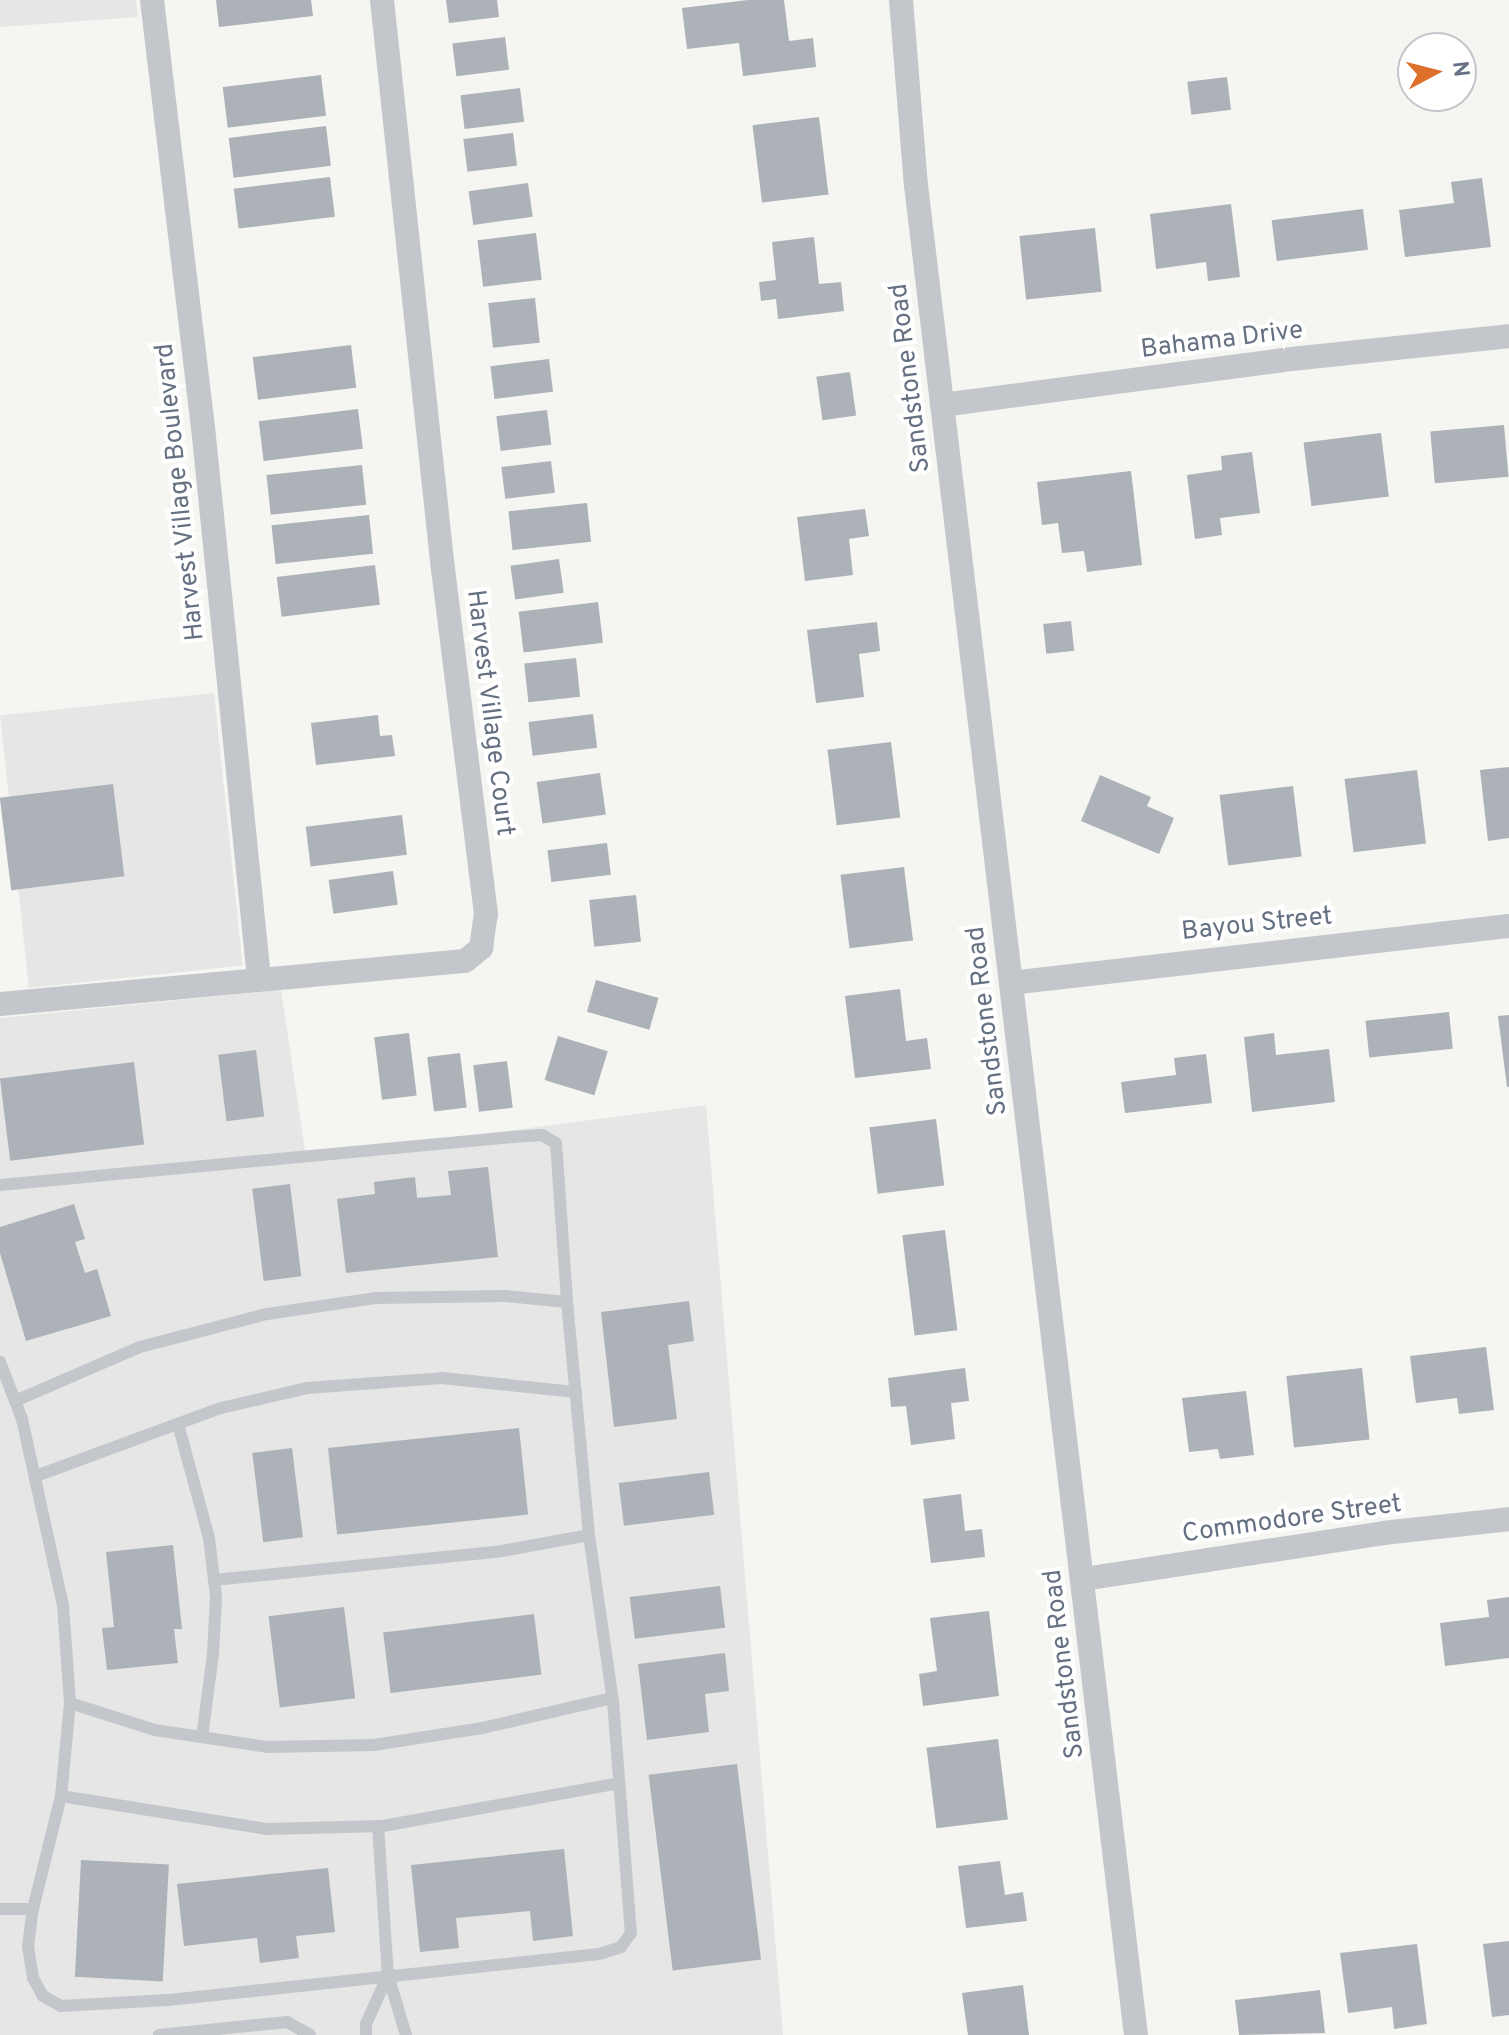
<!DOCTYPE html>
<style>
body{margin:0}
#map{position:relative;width:1509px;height:2035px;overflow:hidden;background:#f5f5f2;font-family:Overpass,sans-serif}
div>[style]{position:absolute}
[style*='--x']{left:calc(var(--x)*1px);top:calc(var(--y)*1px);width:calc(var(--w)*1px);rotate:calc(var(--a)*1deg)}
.built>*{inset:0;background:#e5e6e5;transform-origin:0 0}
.building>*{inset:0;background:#acb2b8;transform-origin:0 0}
.service>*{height:12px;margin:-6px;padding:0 6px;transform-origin:6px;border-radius:6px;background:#c3c6ca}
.minor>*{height:24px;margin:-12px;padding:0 12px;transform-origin:12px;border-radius:12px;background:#c3c6ca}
span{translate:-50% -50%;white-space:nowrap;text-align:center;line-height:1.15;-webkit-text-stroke:8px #fff;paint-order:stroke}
.street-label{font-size:26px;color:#657182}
.north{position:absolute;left:1397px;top:32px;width:80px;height:80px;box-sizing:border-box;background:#fff;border:2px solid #c1c6cd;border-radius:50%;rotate:83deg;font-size:22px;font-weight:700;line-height:32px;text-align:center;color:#657182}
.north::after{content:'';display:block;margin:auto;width:28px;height:36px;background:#dd6f2a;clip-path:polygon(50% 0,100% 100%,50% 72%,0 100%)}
</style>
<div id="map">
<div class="built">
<div style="clip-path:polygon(0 0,136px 0,138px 17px,0 27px)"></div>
<div style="left:214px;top:693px;width:274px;height:215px;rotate:84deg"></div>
<div style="clip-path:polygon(281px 990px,306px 1157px,706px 1105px,783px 2035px,0 2035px,0 1018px)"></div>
</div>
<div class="building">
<div style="clip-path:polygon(216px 0,311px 0,313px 16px,219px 27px)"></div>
<div style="clip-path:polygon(446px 0,497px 0,499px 17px,449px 23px)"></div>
<div style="clip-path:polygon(748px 0,784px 0,789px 41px,813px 38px,816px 67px,743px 76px,739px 43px,687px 49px,682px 8px)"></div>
<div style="left:505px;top:37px;width:33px;height:53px;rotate:83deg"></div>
<div style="left:321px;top:75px;width:41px;height:99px;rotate:83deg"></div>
<div style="left:1227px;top:77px;width:33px;height:40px;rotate:83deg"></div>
<div style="left:520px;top:88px;width:34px;height:60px;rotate:83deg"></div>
<div style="left:819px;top:117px;width:78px;height:67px;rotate:83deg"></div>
<div style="left:326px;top:126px;width:40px;height:98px;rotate:83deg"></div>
<div style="left:513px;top:133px;width:33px;height:50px;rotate:83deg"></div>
<div style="left:330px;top:177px;width:40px;height:97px;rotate:83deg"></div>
<div style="clip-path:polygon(1482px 178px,1491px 247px,1405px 257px,1399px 210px,1454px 203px,1451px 182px)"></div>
<div style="left:528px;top:183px;width:34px;height:60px;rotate:82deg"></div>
<div style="clip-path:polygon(1231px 204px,1240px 277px,1208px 281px,1206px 262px,1156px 269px,1150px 214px)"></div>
<div style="left:1363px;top:209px;width:41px;height:92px;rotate:83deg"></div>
<div style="left:1095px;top:228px;width:64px;height:76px;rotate:84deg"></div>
<div style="left:536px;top:233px;width:47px;height:59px;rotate:83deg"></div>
<div style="clip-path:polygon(814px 237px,819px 284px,841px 282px,844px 311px,778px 319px,776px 299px,761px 301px,759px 282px,776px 280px,772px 242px)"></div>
<div style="left:535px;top:298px;width:45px;height:47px;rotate:84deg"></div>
<div style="left:351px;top:345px;width:43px;height:99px;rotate:83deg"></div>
<div style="left:549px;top:359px;width:33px;height:59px;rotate:83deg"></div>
<div style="left:850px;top:372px;width:44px;height:34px;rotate:82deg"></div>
<div style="left:358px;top:409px;width:40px;height:100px;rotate:83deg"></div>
<div style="left:547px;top:410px;width:35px;height:51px;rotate:83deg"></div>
<div style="left:1504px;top:425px;width:52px;height:74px;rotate:85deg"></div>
<div style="left:1381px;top:433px;width:64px;height:78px;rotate:83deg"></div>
<div style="clip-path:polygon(1252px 452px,1260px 513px,1220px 518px,1222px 535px,1195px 539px,1187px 475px,1222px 470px,1221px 456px)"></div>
<div style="left:551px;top:461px;width:32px;height:50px;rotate:83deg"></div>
<div style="left:362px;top:465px;width:40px;height:96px;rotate:84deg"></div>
<div style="clip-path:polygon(1131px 471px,1142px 565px,1087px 572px,1084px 551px,1062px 553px,1058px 523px,1042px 525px,1037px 482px)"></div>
<div style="left:587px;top:503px;width:39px;height:79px;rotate:84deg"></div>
<div style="clip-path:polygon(865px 509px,869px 536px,849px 539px,853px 575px,805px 581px,797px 517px)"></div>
<div style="left:369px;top:515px;width:39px;height:98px;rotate:84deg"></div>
<div style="left:559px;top:559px;width:34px;height:49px;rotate:82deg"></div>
<div style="left:375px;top:565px;width:40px;height:99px;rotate:83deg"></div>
<div style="left:598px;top:602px;width:41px;height:80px;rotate:83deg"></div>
<div style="left:1071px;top:621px;width:30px;height:28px;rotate:84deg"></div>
<div style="clip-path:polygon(877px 622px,880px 651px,859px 654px,864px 697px,816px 703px,807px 630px)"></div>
<div style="left:576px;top:658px;width:39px;height:52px;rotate:84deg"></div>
<div style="left:593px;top:714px;width:34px;height:65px;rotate:83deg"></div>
<div style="clip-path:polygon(378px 715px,380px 736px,392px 735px,395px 756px,316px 765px,311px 723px)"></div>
<div style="left:891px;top:742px;width:76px;height:64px;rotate:83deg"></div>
<div style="clip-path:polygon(1509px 767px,1509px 838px,1488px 841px,1480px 770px)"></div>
<div style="left:1417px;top:770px;width:74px;height:73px;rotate:83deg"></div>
<div style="left:600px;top:773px;width:42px;height:64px;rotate:82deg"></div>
<div style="clip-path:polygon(1100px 775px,1151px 797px,1147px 806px,1174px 818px,1159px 854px,1081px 821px)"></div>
<div style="left:113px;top:784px;width:93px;height:114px;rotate:83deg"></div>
<div style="left:1293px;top:786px;width:71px;height:74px;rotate:83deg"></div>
<div style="left:402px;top:815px;width:40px;height:97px;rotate:83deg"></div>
<div style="left:607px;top:843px;width:32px;height:60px;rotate:83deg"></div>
<div style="left:904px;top:867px;width:74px;height:64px;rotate:83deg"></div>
<div style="left:393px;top:871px;width:34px;height:65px;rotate:82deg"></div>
<div style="left:636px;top:895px;width:47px;height:47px;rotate:84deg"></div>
<div style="left:596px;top:980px;width:65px;height:33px;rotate:16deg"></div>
<div style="clip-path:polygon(900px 989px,906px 1041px,927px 1038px,931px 1069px,855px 1078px,845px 996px)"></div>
<div style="left:1449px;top:1012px;width:37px;height:84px;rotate:84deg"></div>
<div style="clip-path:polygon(1509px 1015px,1509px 1087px,1507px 1087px,1498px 1016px)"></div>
<div style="left:409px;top:1033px;width:63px;height:35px;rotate:83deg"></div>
<div style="clip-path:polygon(1274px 1033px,1276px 1055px,1329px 1049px,1335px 1102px,1252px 1112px,1244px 1037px)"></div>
<div style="left:558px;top:1036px;width:52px;height:46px;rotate:17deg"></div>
<div style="left:256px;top:1050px;width:67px;height:38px;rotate:83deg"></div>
<div style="left:460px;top:1053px;width:55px;height:33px;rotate:83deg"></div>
<div style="clip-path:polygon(1206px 1054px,1212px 1103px,1125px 1113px,1121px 1082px,1176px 1075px,1174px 1058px)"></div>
<div style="left:507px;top:1061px;width:47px;height:34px;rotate:83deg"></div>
<div style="left:134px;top:1062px;width:83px;height:135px;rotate:83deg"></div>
<div style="left:936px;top:1119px;width:67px;height:67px;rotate:83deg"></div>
<div style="clip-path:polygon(488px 1167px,498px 1257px,346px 1273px,337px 1199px,375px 1194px,374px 1182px,415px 1177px,417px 1198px,451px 1195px,448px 1171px)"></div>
<div style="left:290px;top:1184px;width:93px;height:38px;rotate:83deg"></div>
<div style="clip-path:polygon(74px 1204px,85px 1239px,75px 1242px,85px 1273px,97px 1269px,111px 1316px,26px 1341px,0 1253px,0 1227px)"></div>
<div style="left:945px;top:1230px;width:101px;height:43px;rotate:83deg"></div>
<div style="clip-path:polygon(689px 1301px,694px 1341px,668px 1345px,677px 1419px,614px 1427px,601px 1312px)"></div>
<div style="clip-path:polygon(1486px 1347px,1494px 1410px,1459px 1414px,1457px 1398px,1416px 1403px,1410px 1356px)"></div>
<div style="clip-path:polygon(965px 1368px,969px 1401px,951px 1403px,955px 1439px,911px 1445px,906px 1406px,891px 1407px,888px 1378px)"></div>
<div style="left:1362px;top:1368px;width:72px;height:76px;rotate:84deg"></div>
<div style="clip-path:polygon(1246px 1391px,1254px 1455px,1220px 1459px,1218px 1449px,1189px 1452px,1182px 1398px)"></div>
<div style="left:519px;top:1428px;width:87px;height:192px;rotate:84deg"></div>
<div style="left:292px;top:1448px;width:90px;height:40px;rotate:83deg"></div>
<div style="left:709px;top:1472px;width:43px;height:91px;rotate:83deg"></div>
<div style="clip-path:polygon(961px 1494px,965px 1531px,982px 1529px,985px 1557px,931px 1563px,923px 1499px)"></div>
<div style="clip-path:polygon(173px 1545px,182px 1629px,174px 1629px,178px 1663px,107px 1670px,102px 1628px,114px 1627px,106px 1552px)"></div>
<div style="left:720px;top:1586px;width:42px;height:91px;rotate:83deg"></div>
<div style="clip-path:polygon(1509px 1597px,1509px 1658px,1445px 1666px,1440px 1623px,1489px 1617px,1487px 1600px)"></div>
<div style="left:344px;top:1607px;width:92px;height:76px;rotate:83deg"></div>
<div style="clip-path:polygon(989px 1611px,999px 1696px,923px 1706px,919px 1674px,937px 1671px,930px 1618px)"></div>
<div style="left:534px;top:1614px;width:61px;height:152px;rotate:83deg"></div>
<div style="clip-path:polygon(725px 1653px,729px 1691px,705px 1694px,709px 1732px,647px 1740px,638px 1664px)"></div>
<div style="left:998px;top:1739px;width:81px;height:72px;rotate:83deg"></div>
<div style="left:737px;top:1764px;width:197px;height:89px;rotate:83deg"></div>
<div style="clip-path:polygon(564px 1849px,573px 1936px,533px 1941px,530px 1911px,456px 1918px,459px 1948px,420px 1952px,411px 1865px)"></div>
<div style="left:81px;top:1860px;width:88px;height:117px;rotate:3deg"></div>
<div style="clip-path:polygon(1000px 1861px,1005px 1895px,1023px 1892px,1027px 1921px,966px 1928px,958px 1866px)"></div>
<div style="clip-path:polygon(328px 1868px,335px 1932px,296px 1936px,299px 1958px,260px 1963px,257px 1938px,184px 1946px,177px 1884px)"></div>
<div style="clip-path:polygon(1509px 1941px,1509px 2015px,1492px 2017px,1483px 1944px)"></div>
<div style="clip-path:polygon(1417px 1944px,1427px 2024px,1394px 2029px,1392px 2007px,1348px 2013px,1340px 1953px)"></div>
<div style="clip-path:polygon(1023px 1985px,1029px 2035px,968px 2035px,962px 1993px)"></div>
<div style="clip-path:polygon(1320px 1990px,1325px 2033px,1239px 2035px,1235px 2000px)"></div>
</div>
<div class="service">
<div style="--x:0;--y:1185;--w:515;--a:-5.35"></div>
<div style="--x:513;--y:1137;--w:29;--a:-4"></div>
<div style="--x:542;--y:1135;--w:16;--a:30"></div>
<div style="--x:556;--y:1143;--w:159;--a:86"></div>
<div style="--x:567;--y:1302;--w:234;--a:84.6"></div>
<div style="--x:589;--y:1535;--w:168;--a:81.8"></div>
<div style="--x:613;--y:1701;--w:233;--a:85.6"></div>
<div style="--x:631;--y:1933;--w:17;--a:126"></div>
<div style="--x:621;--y:1947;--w:23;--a:162"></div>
<div style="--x:599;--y:1954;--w:434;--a:173.9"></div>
<div style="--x:167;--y:2000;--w:106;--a:176.8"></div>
<div style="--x:61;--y:2006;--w:21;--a:-151"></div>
<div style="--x:43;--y:1996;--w:21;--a:-119"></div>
<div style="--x:33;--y:1978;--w:31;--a:-99"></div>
<div style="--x:28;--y:1947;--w:38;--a:-83"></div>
<div style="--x:33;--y:1909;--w:33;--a:180"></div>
<div style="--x:0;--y:1362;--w:61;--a:68.9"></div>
<div style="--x:22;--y:1419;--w:190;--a:77.6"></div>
<div style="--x:63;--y:1605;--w:98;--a:85.9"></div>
<div style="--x:70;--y:1703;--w:93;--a:95.5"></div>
<div style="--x:61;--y:1796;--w:116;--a:103.9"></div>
<div style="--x:15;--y:1401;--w:136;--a:-23.4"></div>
<div style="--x:140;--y:1347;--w:131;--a:-14.6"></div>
<div style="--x:267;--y:1314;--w:109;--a:-8.4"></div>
<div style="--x:375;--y:1298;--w:130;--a:-0.9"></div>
<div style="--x:505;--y:1296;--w:62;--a:5.5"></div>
<div style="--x:178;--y:1424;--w:118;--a:74.8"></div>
<div style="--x:209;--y:1538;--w:59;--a:83.2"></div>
<div style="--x:216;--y:1597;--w:57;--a:93"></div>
<div style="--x:213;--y:1654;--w:84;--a:97.5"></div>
<div style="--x:36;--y:1476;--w:197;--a:-20.2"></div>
<div style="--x:221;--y:1408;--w:88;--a:-13.1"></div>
<div style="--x:307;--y:1388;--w:135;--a:-4.2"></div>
<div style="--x:442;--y:1378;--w:135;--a:6"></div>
<div style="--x:214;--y:1580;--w:289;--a:-5.7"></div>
<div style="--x:502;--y:1551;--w:88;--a:-10.4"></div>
<div style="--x:70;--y:1703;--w:89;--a:17.6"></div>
<div style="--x:155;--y:1730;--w:113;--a:8.6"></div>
<div style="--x:267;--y:1747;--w:107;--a:-1.1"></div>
<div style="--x:374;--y:1745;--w:109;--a:-8.9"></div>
<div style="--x:482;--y:1728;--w:133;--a:-13"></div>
<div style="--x:61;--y:1796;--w:209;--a:9.1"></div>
<div style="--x:267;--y:1829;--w:116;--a:-1.5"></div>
<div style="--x:383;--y:1826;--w:240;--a:-10.3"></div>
<div style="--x:378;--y:1826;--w:149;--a:86.2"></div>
<div style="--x:388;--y:1975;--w:63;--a:73.3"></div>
<div style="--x:159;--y:2035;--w:129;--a:-5.8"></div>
<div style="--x:287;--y:2022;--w:26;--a:29"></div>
<div style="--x:366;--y:2035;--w:11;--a:-90"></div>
<div style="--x:366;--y:2024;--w:54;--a:-65.8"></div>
</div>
<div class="minor">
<div style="--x:152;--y:0;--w:430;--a:83.2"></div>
<div style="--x:203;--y:427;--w:554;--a:84.2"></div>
<div style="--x:901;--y:0;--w:186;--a:85.4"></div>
<div style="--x:916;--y:185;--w:1863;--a:83.22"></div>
<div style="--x:942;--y:405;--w:343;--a:-7.5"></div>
<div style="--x:1282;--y:360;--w:228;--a:-6"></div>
<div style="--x:1011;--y:983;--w:501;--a:-6.53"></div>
<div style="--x:0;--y:1004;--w:467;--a:-5.3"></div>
<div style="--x:465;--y:961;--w:21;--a:-39"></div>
<div style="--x:481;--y:948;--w:34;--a:-82"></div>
<div style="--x:486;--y:914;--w:347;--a:-97.1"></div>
<div style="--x:443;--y:570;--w:573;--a:-96.11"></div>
<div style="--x:1084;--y:1579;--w:303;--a:-8.7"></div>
<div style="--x:1383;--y:1533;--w:127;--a:-6.3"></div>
</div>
<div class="street-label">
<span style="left:1222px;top:341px;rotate:-7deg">Bahama Drive</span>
<span style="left:911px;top:378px;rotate:-97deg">Sandstone Road</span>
<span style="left:181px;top:492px;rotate:-96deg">Harvest Village Boulevard</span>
<span style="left:489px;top:713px;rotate:83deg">Harvest Village Court</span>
<span style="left:1257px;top:925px;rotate:-6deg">Bayou Street</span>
<span style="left:988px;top:1021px;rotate:-97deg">Sandstone Road</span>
<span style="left:1292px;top:1520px;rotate:-8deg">Commodore Street</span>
<span style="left:1065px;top:1664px;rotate:-97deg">Sandstone Road</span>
</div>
<div class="north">N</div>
</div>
